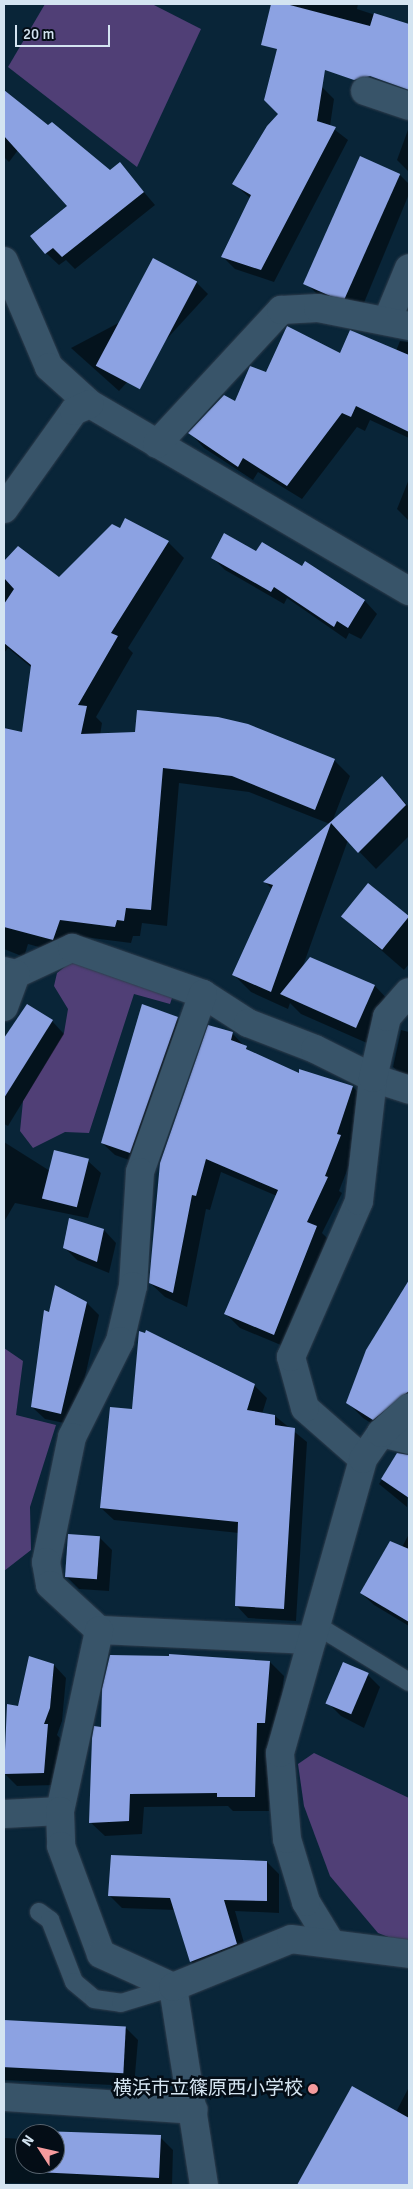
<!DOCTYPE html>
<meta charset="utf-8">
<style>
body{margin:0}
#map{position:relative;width:413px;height:2189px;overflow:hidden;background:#092538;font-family:Signika,"Noto Sans JP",sans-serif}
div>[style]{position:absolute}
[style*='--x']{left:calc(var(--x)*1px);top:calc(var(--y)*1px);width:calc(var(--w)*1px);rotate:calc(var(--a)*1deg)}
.green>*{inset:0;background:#503f76}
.shadow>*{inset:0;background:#0007}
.building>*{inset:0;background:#8ca2e2;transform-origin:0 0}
.roads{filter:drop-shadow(0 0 1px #2f3d4d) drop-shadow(0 0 1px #2f3d4d)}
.lane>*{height:18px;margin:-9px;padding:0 9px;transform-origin:9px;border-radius:9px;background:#385469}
.street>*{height:28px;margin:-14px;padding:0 14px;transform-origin:14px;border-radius:14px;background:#385469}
.dots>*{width:14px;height:14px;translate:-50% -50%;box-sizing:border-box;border:2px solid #040d16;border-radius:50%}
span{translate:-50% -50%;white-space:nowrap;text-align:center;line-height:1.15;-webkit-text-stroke:5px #040d16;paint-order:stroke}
.poi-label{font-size:19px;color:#d4e4f1}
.right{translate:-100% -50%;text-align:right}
.frame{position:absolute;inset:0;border:5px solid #d4e4f1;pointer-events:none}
.north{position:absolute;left:15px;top:2124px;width:50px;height:50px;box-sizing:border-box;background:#040d16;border:1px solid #57636e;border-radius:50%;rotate:305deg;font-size:14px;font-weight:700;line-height:20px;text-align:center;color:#d4e4f1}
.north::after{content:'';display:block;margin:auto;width:18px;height:22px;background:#f59b9d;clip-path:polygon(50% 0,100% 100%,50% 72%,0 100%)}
.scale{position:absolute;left:15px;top:25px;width:95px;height:22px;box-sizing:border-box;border:2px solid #d4e4f1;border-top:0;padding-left:6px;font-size:15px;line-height:18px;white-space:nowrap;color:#d4e4f1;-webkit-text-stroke:4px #040d16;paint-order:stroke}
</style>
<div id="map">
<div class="green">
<div style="clip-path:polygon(45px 4px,152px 4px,201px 29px,137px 167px,8px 67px)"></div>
<div style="clip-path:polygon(76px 958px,174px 992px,170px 1004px,134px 994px,89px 1133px,65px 1132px,33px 1148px,20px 1131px,23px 1101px,64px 1033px,68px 1009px,54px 986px,57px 973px)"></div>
<div style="clip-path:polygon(4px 1348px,23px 1361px,16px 1415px,56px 1425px,30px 1507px,31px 1550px,4px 1571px)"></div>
<div style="clip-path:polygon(314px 1753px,409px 1798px,409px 1945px,378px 1933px,330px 1876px,304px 1806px,298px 1764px)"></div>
</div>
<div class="shadow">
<div style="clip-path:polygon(271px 4px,358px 4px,357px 9px,409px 26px,409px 81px,278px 44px,266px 32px)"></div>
<div style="clip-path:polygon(322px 87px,334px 99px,330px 126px,348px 140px,274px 282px,235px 269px,223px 257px,250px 198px,234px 184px)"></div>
<div style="clip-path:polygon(4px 92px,110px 172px,120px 164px,155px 205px,75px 269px,66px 260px,59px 265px,46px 253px,69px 206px,18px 150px,9px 162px,4px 157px)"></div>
<div style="clip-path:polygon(409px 127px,409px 172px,397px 160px)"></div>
<div style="clip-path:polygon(400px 175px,409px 184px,409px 194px,361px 310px,321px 298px,308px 285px)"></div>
<div style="clip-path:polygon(196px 282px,208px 294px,119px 391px,71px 348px)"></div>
<div style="clip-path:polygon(400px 341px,409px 342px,409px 438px,370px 420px,365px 431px,357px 427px,302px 499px,258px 472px,253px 480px,204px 448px,190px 433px,235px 403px,267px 373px,341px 354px,396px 351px)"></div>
<div style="clip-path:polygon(409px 479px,409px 521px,397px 509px)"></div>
<div style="clip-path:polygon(120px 530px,168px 542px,184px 558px,128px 648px,133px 653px,96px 717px,102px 723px,100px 735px,334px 760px,350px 776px,332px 822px,382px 778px,409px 807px,409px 836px,376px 869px,348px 840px,303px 966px,310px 958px,375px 986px,394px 1006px,376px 1047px,301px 1014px,290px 1003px,288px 1009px,251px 992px,234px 975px,272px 889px,265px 882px,330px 824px,249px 792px,179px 783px,167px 926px,142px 923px,140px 936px,133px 936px,131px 943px,76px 936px,69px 955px,28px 944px,24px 957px,4px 949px,4px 730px,23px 734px,32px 668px,8px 648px,4px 653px,4px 563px,18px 548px,59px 579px)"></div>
<div style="clip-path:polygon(257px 553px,303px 567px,306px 562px,365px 601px,377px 614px,361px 639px,349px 633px,346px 639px,287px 598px,284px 604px,225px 570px,212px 557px)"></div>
<div style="clip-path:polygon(368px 885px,409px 917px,409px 964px,404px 970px,343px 917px)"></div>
<div style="clip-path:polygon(143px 1006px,172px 1015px,190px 1031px,143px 1165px,115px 1155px,102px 1143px)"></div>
<div style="clip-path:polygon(52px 1021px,64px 1034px,8px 1126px,4px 1124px,4px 1036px)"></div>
<div style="clip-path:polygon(401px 1030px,409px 1032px,409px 1081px,393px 1067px)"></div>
<div style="clip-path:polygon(232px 1033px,251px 1053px,299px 1074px,353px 1087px,367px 1101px,351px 1147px,355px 1150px,339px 1191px,342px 1193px,322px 1233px,330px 1241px,288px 1348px,240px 1328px,226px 1314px,277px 1196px,221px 1172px,210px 1210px,206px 1209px,187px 1307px,165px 1297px,150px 1283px,161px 1163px)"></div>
<div style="clip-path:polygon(4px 1142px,50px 1171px,88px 1161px,101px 1173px,88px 1218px,15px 1203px,4px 1222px)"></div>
<div style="clip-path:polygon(104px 1230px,116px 1243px,109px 1273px,77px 1260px,64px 1247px)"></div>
<div style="clip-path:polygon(409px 1283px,409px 1416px,388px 1434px,363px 1418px,347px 1402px,367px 1350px)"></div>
<div style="clip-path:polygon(87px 1303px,99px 1315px,74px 1425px,45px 1419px,32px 1407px,49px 1313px)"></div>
<div style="clip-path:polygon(254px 1385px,267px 1398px,262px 1414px,275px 1416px,307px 1442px,296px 1621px,248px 1618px,236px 1605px,239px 1533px,114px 1520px,101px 1508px,133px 1410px)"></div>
<div style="clip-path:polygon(397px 1454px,409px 1456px,407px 1507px,379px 1484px)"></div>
<div style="clip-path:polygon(409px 1534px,409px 1626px,374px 1605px,361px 1593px,402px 1547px)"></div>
<div style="clip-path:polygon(99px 1537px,112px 1550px,109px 1591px,79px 1589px,67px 1577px)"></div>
<div style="clip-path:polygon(270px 1662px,284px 1676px,278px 1737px,271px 1737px,269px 1811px,233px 1811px,228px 1806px,144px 1807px,142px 1834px,105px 1836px,90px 1822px,102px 1728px)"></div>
<div style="clip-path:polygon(54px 1665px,66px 1678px,62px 1721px,57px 1735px,60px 1738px,56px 1785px,17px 1786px,5px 1774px,19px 1707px)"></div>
<div style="clip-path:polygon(368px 1675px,380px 1687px,364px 1728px,341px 1716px,329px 1704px)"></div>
<div style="clip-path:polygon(267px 1862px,279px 1874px,279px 1913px,235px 1911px,248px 1957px,204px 1974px,191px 1961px,175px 1910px,122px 1908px,109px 1895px)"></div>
<div style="clip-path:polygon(4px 2023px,126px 2028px,138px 2040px,134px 2086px,4px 2080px)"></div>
<div style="clip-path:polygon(352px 2087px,396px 2112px,409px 2087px,409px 2185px,298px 2185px)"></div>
<div style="clip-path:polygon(42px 2132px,160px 2137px,173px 2150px,172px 2185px,4px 2183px,4px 2138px,25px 2139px,25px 2164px,55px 2164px,55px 2134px)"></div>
</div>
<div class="building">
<div style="clip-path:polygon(271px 4px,286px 4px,370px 26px,374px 13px,409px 24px,409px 90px,370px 76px,354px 80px,325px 70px,317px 121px,336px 127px,261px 270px,221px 257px,251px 195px,232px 184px,267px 126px,278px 114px,264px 100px,277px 49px,261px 45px)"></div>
<div style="clip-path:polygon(4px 90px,48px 125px,52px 122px,110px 170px,120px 162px,144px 192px,62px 257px,53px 248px,45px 254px,30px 236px,67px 206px,4px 136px)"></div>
<div style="left:360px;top:156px;width:44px;height:140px;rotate:24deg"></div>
<div style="left:153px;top:258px;width:50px;height:122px;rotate:28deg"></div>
<div style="clip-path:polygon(287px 326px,340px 353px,350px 330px,409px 355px,409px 432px,356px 406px,351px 417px,342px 413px,287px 486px,243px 458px,238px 467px,188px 433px,224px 395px,235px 401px,250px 366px,266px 372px)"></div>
<div style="clip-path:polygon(125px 518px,169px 541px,111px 633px,118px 636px,78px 705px,87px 706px,81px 734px,135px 732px,137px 710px,218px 717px,248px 724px,335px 759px,315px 810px,232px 776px,163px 768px,151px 910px,126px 908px,124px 921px,117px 920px,115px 927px,60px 920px,53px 940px,4px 927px,4px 728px,22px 732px,31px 665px,4px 643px,4px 604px,14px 589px,4px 578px,4px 561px,18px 546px,59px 577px,112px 524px,120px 528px)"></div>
<div style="clip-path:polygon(224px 533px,256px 551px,262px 542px,302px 566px,305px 561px,365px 600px,348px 628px,337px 621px,334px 627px,274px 587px,271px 592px,211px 558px)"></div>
<div style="clip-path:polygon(382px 776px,406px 805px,358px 853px,331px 823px,271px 992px,232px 975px,273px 885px,263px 882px)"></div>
<div style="left:368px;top:883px;width:53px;height:43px;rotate:39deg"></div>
<div style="clip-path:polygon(310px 957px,375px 985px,356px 1028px,280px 994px)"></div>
<div style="clip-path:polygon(27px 1004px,53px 1020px,4px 1098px,4px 1038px)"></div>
<div style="clip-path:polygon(142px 1004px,178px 1017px,130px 1153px,101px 1143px)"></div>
<div style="clip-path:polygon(208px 1025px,233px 1032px,231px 1040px,247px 1046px,246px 1049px,299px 1073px,299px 1069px,353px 1086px,337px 1134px,341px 1135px,325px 1176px,328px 1177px,307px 1222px,317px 1226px,274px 1335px,224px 1314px,278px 1190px,206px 1159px,196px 1196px,192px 1195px,173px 1293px,149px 1283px,160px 1163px)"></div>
<div style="left:54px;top:1150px;width:36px;height:50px;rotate:14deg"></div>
<div style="clip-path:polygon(69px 1218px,104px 1229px,97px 1262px,63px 1248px)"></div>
<div style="clip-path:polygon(409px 1280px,409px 1391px,373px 1420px,346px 1403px,366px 1350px)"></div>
<div style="clip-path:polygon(55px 1285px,87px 1302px,61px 1414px,31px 1407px,44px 1310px,49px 1312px)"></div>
<div style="clip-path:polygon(146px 1330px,255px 1384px,247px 1410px,275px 1415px,275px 1425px,295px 1428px,284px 1609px,235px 1606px,238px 1522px,100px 1508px,110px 1407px,132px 1409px,139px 1331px,145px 1333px)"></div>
<div style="clip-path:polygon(397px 1453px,409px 1455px,409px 1498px,381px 1479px)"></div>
<div style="left:68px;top:1534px;width:32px;height:43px;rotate:4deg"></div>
<div style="clip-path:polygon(390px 1541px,409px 1549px,409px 1622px,360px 1593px)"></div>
<div style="clip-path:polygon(169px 1654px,270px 1661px,265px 1723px,257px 1723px,255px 1797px,217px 1797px,217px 1793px,130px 1794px,129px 1821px,89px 1823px,92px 1738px,94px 1726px,101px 1727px,102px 1689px,110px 1655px,169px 1656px)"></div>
<div style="clip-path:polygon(29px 1656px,54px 1664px,50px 1708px,44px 1724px,48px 1724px,44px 1773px,4px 1774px,7px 1704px,18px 1706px)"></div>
<div style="left:343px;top:1662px;width:28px;height:45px;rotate:23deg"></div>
<div style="clip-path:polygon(111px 1855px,267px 1861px,267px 1901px,224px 1900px,237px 1944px,190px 1962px,170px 1898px,108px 1896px)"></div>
<div style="left:4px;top:2020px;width:122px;height:47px;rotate:3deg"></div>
<div style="clip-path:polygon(352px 2086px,409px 2118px,409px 2185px,297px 2185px)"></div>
<div style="clip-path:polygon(41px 2131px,161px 2135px,159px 2178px,36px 2172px,37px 2164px,55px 2164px,55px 2134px,41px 2134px)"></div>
</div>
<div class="roads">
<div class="lane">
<div style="--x:316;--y:1625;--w:109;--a:31.5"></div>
<div style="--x:39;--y:1912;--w:14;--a:36"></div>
<div style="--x:50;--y:1920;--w:66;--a:68.8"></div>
<div style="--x:74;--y:1982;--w:26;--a:40"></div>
<div style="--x:94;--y:1999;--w:27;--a:8"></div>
<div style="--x:121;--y:2003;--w:54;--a:-17.1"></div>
</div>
<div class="street">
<div style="--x:365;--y:91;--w:46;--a:18.8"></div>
<div style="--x:4;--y:261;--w:115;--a:67"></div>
<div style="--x:49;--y:367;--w:55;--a:42.1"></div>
<div style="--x:90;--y:404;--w:370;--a:30.4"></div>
<div style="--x:387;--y:321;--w:57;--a:-67.5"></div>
<div style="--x:157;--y:444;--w:183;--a:-47.2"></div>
<div style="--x:281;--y:310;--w:37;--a:-3"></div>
<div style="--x:318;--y:308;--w:93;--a:11.2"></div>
<div style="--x:4;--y:509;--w:120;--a:-54.5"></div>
<div style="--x:74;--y:411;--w:17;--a:-24"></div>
<div style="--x:4;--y:971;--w:12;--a:14"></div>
<div style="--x:16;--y:974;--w:62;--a:-24.9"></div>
<div style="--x:72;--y:948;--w:139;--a:19.3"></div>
<div style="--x:203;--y:994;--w:54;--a:32.8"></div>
<div style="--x:248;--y:1023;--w:72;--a:21.2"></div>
<div style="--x:315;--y:1049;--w:65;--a:26.6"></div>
<div style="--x:373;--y:1078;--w:38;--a:18"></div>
<div style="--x:203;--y:994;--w:189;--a:109.5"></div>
<div style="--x:140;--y:1172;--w:114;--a:93.5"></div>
<div style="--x:133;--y:1286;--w:57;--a:103.3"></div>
<div style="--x:120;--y:1341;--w:107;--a:116.6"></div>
<div style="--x:72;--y:1437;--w:128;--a:101.7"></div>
<div style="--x:46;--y:1562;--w:23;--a:80"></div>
<div style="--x:50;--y:1585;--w:67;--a:42.6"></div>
<div style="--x:99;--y:1630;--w:213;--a:2.7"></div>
<div style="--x:4;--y:1007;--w:35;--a:-70"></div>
<div style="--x:381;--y:1433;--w:29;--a:14"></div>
<div style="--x:363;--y:1459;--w:77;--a:-138.7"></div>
<div style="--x:305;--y:1408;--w:53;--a:-105.4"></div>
<div style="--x:291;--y:1357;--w:170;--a:-66.4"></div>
<div style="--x:359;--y:1201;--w:124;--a:-83.5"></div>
<div style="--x:373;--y:1078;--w:63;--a:-77.1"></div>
<div style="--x:387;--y:1017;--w:33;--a:-49"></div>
<div style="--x:60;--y:1811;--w:185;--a:-77.8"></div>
<div style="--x:4;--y:1814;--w:56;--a:-3.1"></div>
<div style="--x:60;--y:1811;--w:35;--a:88"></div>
<div style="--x:61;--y:1846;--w:115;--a:69.7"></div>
<div style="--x:101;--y:1954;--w:79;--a:24.6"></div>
<div style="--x:331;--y:1943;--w:48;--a:-121.4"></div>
<div style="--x:306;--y:1902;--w:66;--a:-106.8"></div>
<div style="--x:287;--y:1839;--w:86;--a:-94.7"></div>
<div style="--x:280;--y:1753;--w:305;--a:-74.2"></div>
<div style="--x:363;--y:1459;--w:32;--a:-55"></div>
<div style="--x:381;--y:1433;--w:38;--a:-42"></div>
<div style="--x:4;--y:2097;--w:190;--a:3.9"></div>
<div style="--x:204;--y:2185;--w:200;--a:-98.9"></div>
<div style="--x:173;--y:1987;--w:127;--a:-22.1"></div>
<div style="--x:291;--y:1939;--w:119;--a:7.2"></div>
</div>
</div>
<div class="dots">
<div style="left:313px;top:2089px;background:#f59b9d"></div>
</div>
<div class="poi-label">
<span class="right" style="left:303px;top:2089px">横浜市立篠原西小学校</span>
</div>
<div class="frame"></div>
<div class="north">N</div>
<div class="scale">20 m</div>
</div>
